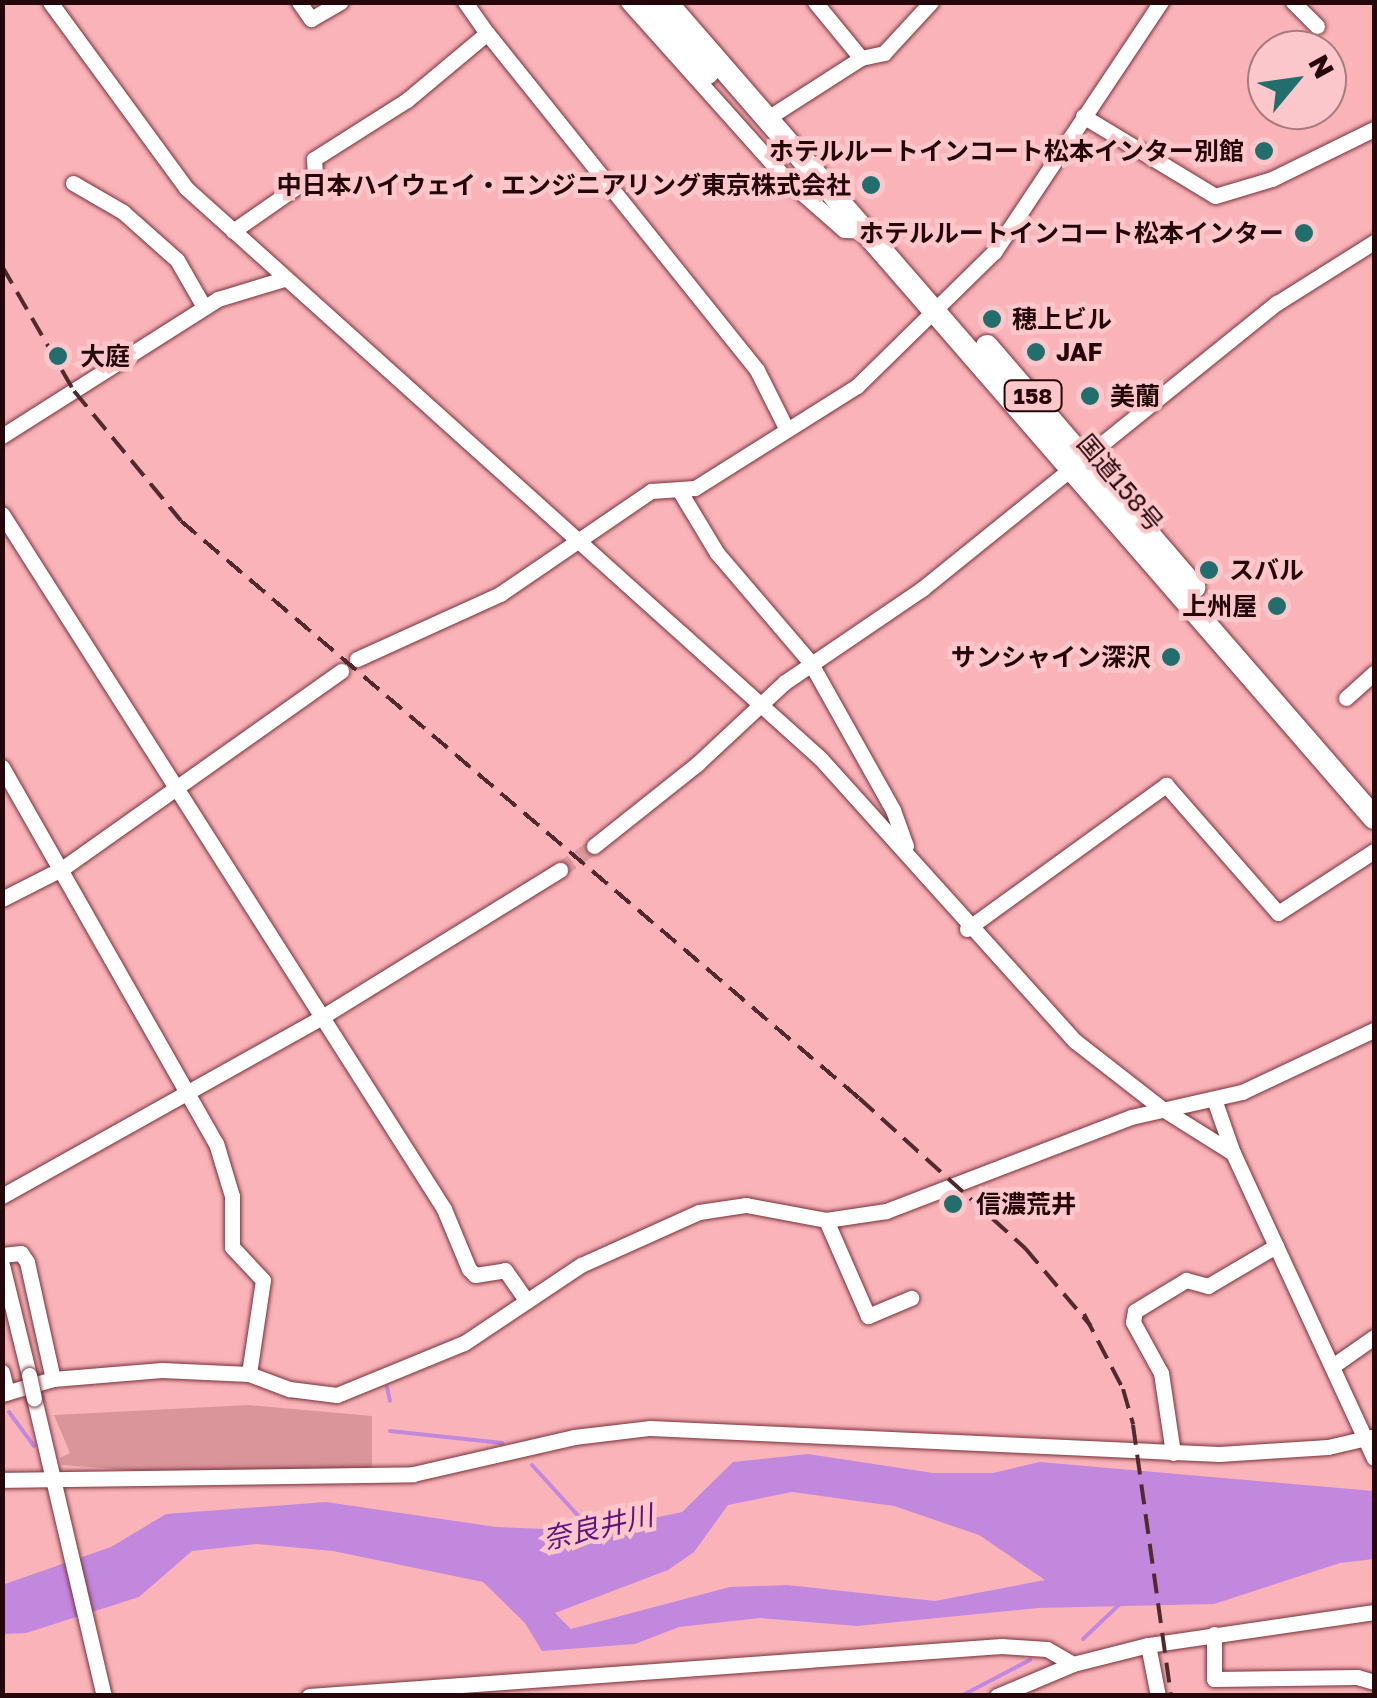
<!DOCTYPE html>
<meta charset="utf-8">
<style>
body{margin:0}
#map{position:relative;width:1377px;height:1698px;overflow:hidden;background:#fab4b9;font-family:"Golos Text","Noto Sans JP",sans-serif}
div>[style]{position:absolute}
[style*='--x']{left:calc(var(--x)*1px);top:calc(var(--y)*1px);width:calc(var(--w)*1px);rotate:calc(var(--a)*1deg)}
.green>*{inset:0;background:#d9959a}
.water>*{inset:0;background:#c288de}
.stream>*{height:4px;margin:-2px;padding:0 2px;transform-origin:2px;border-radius:2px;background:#c288de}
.minor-tunnel>*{height:15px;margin-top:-7.5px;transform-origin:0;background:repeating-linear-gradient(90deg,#da9a9f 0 15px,transparent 0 23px)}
.roads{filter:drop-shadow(0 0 2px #7a313b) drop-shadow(0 0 2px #7a313b)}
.minor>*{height:15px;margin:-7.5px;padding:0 7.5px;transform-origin:7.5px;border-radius:7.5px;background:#fff}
.highway>*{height:22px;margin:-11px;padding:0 11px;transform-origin:11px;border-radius:11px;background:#fff}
.rail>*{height:4px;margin-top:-2px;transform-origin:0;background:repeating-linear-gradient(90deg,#512a2f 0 20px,transparent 0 30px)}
.bridges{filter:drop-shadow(0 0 2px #7a313b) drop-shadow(0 0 2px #7a313b)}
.minor-bridge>*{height:15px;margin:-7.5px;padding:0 7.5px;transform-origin:7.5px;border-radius:7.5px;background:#fff}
.dots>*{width:28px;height:28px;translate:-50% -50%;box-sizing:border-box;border:5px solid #fcc7ca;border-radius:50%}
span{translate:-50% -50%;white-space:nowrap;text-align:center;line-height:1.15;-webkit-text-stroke:9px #fcc7ca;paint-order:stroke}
.shield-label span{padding:2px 8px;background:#fcc7ca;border:2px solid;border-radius:8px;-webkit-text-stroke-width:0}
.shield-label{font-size:22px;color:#24060b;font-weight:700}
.poi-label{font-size:25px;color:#24060b;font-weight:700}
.right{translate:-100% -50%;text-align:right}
.left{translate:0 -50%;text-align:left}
.street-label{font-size:25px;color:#24060b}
.water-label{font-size:28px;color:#5f137c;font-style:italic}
.frame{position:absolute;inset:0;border:5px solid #24060b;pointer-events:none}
.north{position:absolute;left:1247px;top:30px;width:100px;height:100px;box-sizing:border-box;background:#fcc7ca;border:2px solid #a67a7e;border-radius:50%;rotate:61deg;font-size:28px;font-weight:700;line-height:40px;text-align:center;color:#24060b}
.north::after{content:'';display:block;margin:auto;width:35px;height:45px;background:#226e6d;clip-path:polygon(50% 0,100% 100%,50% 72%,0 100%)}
</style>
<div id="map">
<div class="green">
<div style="clip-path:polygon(249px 1405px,372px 1416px,372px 1471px,157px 1472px,62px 1465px,60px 1458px,70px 1453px,54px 1415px)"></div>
</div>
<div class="water">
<div style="clip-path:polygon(evenodd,808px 1454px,933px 1473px,993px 1473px,1040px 1462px,1374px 1491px,1374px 1559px,1340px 1563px,1214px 1604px,1038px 1608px,857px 1626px,760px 1618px,679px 1627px,635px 1644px,542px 1651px,525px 1623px,483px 1582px,333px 1551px,257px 1544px,192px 1551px,139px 1597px,26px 1633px,3px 1634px,2px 1585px,111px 1547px,166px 1514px,326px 1502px,496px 1527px,592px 1531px,682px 1512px,733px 1462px,808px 1454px,792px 1492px,894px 1506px,979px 1535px,1045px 1580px,935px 1601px,787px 1585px,730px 1587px,571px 1629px,555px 1613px,668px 1570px,694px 1552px,728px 1505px,792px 1492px)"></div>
</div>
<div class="stream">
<div style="--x:387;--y:1387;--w:14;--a:78"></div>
<div style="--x:9;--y:1412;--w:42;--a:53.7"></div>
<div style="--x:390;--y:1431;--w:113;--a:6.1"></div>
<div style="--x:532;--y:1465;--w:91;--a:47.7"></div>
<div style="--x:1083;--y:1639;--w:50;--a:-43.4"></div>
<div style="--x:961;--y:1696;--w:78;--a:-27.6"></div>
</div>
<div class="minor-tunnel">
<div style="--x:560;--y:870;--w:42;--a:-35.2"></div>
</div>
<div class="roads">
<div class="minor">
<div style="--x:50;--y:2;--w:230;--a:53.8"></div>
<div style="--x:186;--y:188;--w:853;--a:41.96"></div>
<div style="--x:820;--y:758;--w:381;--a:48"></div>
<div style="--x:1075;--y:1041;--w:109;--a:37.9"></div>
<div style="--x:1161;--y:1108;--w:85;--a:32"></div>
<div style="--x:1233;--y:1153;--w:336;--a:65.2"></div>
<div style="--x:299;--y:2;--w:21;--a:55"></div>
<div style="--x:311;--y:19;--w:34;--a:-30"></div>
<div style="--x:465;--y:2;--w:38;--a:55"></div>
<div style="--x:628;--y:2;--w:237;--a:48.2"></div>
<div style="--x:786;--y:179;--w:77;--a:41.3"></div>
<div style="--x:844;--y:230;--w:23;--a:2"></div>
<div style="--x:815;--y:2;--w:72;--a:50.6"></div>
<div style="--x:1293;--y:2;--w:34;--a:45"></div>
<div style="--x:777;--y:112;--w:100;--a:-32.7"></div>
<div style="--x:861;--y:58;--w:24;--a:-12"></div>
<div style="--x:884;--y:53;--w:69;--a:-47.3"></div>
<div style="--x:1083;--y:116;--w:154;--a:31.2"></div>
<div style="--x:1215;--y:196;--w:59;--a:-16.6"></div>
<div style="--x:1272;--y:179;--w:114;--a:-26.1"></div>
<div style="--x:73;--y:183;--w:58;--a:30.1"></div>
<div style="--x:123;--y:212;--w:72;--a:41.6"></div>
<div style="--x:177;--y:260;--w:54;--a:60.1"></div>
<div style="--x:233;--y:231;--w:100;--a:-34.8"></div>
<div style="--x:315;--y:174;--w:15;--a:-94"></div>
<div style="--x:314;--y:159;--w:110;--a:-32.4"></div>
<div style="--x:407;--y:100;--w:104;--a:-39.9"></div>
<div style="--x:487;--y:33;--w:432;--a:51.3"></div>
<div style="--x:757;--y:370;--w:65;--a:63.4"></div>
<div style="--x:2;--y:436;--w:256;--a:-32.4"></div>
<div style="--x:218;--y:299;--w:69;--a:-16.9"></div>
<div style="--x:679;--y:490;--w:74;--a:58.9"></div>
<div style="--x:717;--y:553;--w:143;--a:49.5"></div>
<div style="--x:810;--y:662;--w:170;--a:60.7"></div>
<div style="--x:893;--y:810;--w:38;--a:70"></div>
<div style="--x:2;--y:514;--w:824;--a:57.54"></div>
<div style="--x:444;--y:1209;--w:65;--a:67.4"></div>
<div style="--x:469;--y:1269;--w:8;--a:45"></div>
<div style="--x:475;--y:1275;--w:30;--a:-9"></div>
<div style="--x:505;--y:1270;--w:38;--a:55"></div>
<div style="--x:357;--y:659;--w:157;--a:-24.4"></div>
<div style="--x:500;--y:594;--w:183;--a:-34.3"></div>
<div style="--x:651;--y:491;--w:44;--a:-3.9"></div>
<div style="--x:695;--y:488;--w:191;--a:-32.2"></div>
<div style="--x:857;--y:386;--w:192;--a:-44.4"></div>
<div style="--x:994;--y:252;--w:301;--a:-56.3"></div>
<div style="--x:1346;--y:698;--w:38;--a:-42"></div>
<div style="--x:2;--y:767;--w:433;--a:60.4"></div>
<div style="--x:216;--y:1143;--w:55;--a:73.2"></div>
<div style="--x:232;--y:1196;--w:51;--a:90"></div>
<div style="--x:232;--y:1247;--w:45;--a:46.8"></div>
<div style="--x:263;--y:1280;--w:95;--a:98.5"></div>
<div style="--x:594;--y:846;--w:132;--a:-38.5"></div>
<div style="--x:697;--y:764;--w:120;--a:-43"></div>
<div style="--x:785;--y:682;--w:166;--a:-34.2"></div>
<div style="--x:922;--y:589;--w:456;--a:-38.9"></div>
<div style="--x:1277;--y:303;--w:115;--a:-32.2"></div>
<div style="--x:2;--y:899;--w:68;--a:-26.9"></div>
<div style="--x:63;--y:868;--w:341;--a:-35.3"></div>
<div style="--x:967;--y:929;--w:246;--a:-35.9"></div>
<div style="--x:1166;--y:785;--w:170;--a:48.8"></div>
<div style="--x:1278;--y:913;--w:114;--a:-32.9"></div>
<div style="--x:1215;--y:1102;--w:54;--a:70.6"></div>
<div style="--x:2;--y:1196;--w:367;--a:-29.2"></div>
<div style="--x:322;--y:1017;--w:280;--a:-31.7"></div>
<div style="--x:826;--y:1220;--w:105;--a:66.4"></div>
<div style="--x:868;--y:1316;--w:47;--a:-22.7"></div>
<div style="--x:2;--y:1255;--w:19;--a:-6"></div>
<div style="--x:21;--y:1253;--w:11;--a:56"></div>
<div style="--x:27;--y:1262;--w:120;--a:77.5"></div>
<div style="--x:2;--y:1265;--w:113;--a:76.2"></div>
<div style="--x:1334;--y:1365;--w:49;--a:-35"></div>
<div style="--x:2;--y:1372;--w:21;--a:76"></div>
<div style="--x:2;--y:1394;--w:53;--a:-16.4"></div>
<div style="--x:53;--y:1379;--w:109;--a:-4.7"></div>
<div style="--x:162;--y:1370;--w:87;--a:2.6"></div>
<div style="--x:249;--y:1374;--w:43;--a:20.6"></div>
<div style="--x:289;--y:1389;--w:48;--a:7.1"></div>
<div style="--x:337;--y:1395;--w:137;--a:-22.3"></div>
<div style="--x:464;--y:1343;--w:141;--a:-33.7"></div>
<div style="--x:581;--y:1265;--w:129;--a:-24.2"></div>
<div style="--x:699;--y:1212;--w:48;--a:-8.5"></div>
<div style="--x:746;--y:1205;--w:81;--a:10.6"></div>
<div style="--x:826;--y:1220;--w:61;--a:-8.5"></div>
<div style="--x:886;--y:1211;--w:262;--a:-21"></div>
<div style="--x:1131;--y:1117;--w:114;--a:-12.7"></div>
<div style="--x:1242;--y:1092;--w:146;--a:-25.2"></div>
<div style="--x:34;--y:1398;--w:306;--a:76.8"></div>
<div style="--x:1173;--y:1453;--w:81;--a:-98.5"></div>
<div style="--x:1161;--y:1373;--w:58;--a:-118.8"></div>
<div style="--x:1133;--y:1322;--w:11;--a:-80"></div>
<div style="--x:1135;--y:1311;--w:60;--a:-31.3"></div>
<div style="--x:1186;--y:1280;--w:23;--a:15"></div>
<div style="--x:1208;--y:1286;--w:79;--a:-30.5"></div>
<div style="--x:2;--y:1480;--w:411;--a:-0.8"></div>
<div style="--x:413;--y:1474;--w:165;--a:-12.9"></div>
<div style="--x:574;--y:1437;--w:77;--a:-6.8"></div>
<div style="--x:650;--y:1428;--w:570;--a:2.62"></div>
<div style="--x:1219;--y:1454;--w:109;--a:-3.7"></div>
<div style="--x:1328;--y:1447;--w:44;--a:-13.1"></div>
<div style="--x:1214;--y:1634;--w:45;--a:90"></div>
<div style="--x:1214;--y:1679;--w:143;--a:-0.8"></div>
<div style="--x:1357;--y:1677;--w:18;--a:16"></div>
<div style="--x:1148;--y:1645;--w:52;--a:78.9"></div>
<div style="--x:309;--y:1696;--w:694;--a:-4.13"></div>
<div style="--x:1001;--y:1646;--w:46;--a:3.7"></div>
<div style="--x:1047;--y:1649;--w:30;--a:30"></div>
<div style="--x:997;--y:1696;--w:82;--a:-22.8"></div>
<div style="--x:1073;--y:1664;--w:77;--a:-14.2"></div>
<div style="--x:1148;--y:1645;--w:228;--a:-8.3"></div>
</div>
<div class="highway">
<div style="--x:643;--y:2;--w:96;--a:48"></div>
<div style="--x:666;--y:2;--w:1080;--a:49.05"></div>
<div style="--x:987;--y:346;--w:318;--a:49.3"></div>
</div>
</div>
<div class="rail">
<div style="--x:2;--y:266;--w:144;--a:60.1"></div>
<div style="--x:74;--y:391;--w:168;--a:50.5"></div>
<div style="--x:181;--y:521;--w:890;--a:40.4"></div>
<div style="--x:859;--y:1098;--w:224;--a:42.1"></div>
<div style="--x:1025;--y:1248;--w:102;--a:49.8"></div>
<div style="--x:1084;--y:1314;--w:85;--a:62.5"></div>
<div style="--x:1123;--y:1389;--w:37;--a:74"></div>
<div style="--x:1133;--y:1425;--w:274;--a:82"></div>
</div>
<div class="bridges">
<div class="minor-bridge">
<div style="--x:29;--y:1375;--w:24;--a:78"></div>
</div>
</div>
<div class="dots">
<div style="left:1264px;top:151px;background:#226e6d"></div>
<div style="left:871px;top:185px;background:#226e6d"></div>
<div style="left:1304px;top:233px;background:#226e6d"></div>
<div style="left:992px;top:319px;background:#226e6d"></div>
<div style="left:1036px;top:352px;background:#226e6d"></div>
<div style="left:58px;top:356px;background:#226e6d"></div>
<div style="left:1090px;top:396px;background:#226e6d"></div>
<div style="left:1209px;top:570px;background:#226e6d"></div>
<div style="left:1277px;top:606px;background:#226e6d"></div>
<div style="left:1171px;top:657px;background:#226e6d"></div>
<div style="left:953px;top:1204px;background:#226e6d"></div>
</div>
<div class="shield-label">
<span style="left:1033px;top:396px">158</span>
</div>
<div class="poi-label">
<span class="right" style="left:1244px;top:151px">ホテルルートインコート松本インター別館</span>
<span class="right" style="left:851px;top:185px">中日本ハイウェイ・エンジニアリング東京株式会社</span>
<span class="right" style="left:1284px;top:233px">ホテルルートインコート松本インター</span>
<span class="left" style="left:1012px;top:319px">穂上ビル</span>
<span class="left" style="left:1056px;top:352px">JAF</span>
<span class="left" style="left:80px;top:356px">大庭</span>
<span class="left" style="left:1110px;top:396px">美蘭</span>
<span class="left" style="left:1229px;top:570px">スバル</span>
<span class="right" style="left:1257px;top:606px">上州屋</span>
<span class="right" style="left:1151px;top:657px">サンシャイン深沢</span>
<span class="left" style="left:976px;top:1204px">信濃荒井</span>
</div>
<div class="street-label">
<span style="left:1120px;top:483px;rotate:50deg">国道158号</span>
</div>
<div class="water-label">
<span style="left:598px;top:1527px;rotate:-13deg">奈良井川</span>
</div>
<div class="frame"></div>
<div class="north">N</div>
</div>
